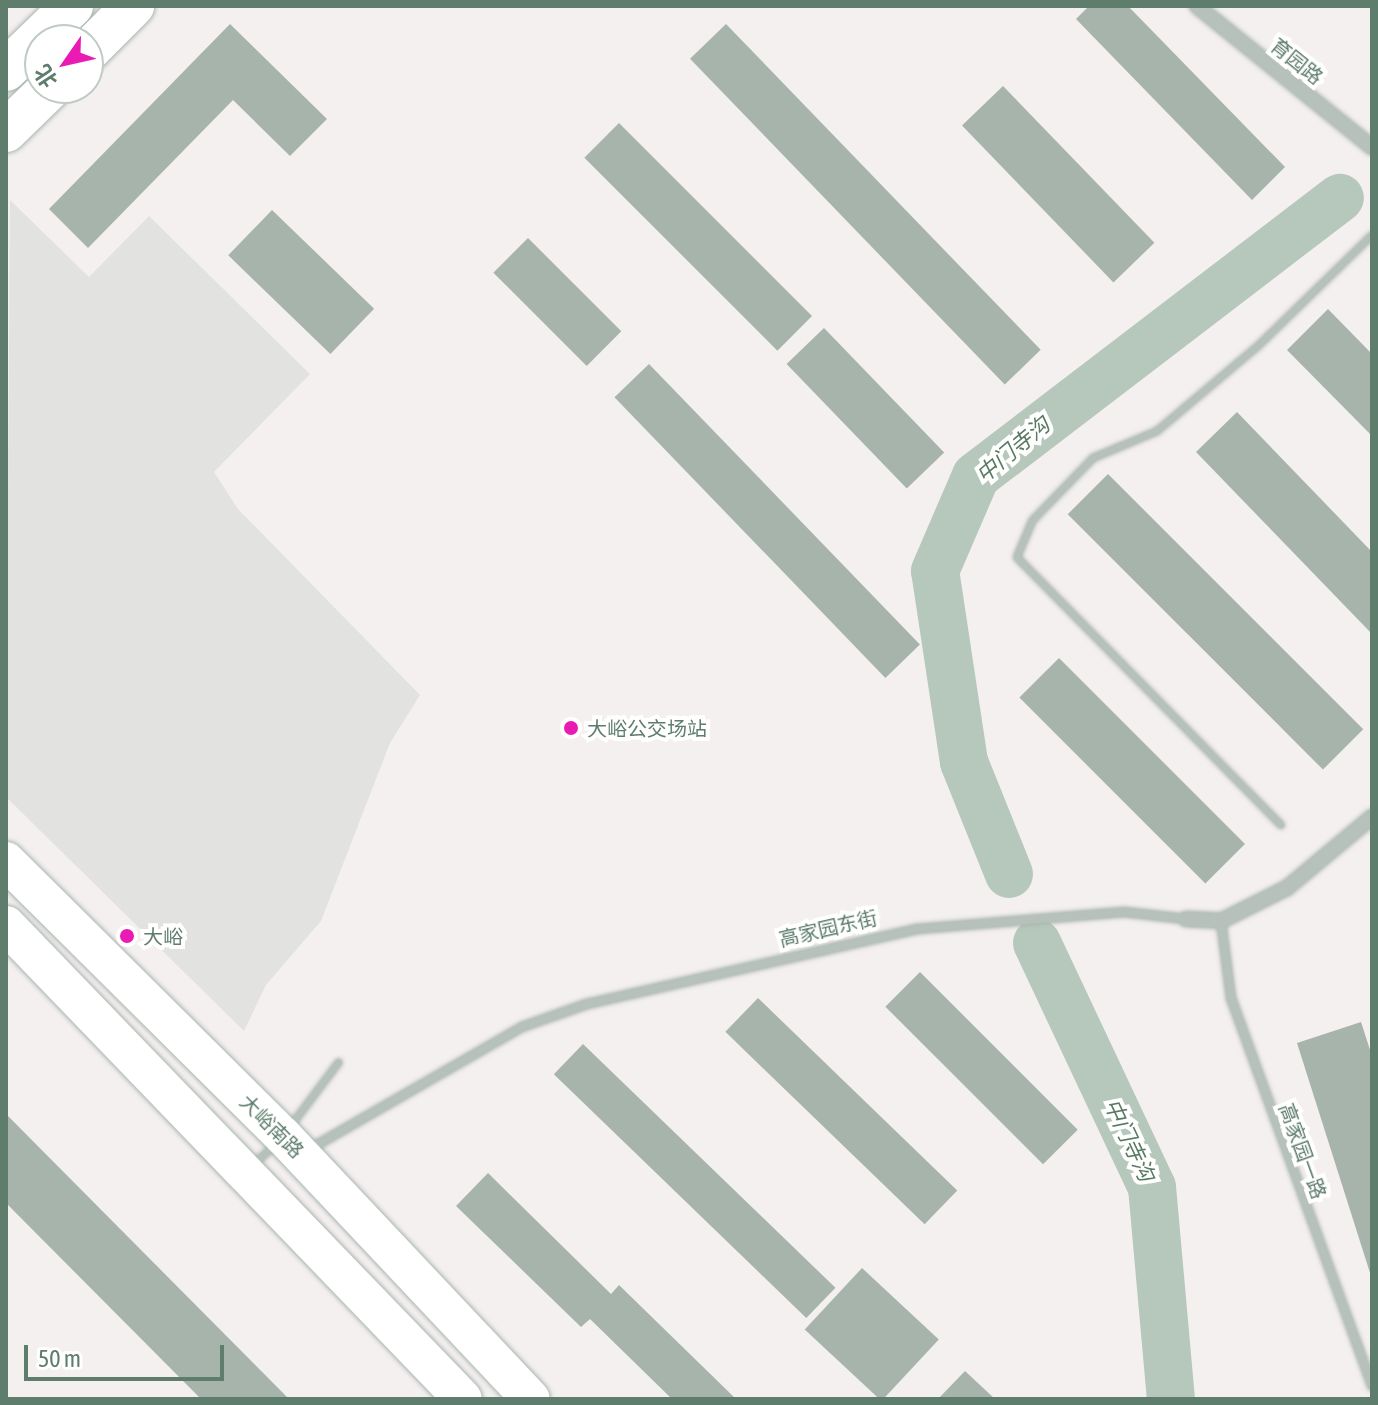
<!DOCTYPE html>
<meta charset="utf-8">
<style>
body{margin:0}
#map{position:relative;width:1378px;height:1405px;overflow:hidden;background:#f5f0f0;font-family:"Asap Condensed","Noto Sans SC",sans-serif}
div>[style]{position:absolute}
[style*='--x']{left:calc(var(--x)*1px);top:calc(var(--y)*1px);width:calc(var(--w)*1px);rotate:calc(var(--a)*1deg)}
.built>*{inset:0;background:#e2e2e0}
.river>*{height:48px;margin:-24px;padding:0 24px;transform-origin:24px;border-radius:24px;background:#b6c8bb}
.building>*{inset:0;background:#a6b4ac;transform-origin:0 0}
.roads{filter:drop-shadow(0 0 2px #aab6b0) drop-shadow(0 0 2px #aab6b0)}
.service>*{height:6px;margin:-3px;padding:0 3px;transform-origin:3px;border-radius:3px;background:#b7c1bc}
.minor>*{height:8px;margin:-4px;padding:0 4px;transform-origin:4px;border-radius:4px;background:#b7c1bc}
.tertiary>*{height:14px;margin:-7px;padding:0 7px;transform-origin:7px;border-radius:7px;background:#b7c1bc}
.secondary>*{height:38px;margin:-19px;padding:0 19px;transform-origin:19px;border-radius:19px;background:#fff}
.primary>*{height:42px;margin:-21px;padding:0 21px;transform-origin:21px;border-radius:21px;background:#fff}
.dots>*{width:22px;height:22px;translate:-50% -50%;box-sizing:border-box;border:4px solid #fff;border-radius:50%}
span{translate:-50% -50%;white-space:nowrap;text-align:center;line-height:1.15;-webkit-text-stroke:8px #fff;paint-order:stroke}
.street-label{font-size:20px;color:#5e7d6d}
.poi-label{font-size:20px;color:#5e7d6d}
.left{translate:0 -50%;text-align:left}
.water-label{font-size:22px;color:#597963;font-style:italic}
.frame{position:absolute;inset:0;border:8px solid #5e7d6d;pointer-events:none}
.north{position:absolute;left:24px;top:24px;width:80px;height:80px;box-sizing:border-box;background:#fff;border:2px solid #bfcbc5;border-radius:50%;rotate:236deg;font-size:22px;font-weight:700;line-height:32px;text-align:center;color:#5e7d6d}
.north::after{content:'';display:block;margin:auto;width:28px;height:36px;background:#ea1bb2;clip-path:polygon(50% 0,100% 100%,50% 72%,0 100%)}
.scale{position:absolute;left:24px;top:1345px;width:200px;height:36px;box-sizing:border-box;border:4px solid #5e7d6d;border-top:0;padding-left:10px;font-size:24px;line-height:28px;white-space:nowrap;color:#5e7d6d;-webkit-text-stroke:6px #fff;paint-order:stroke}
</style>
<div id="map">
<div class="built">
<div style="clip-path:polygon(10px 200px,89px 277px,149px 216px,310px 374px,214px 472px,238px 509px,420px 695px,390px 743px,321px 921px,266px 985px,244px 1031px,6px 797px)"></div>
</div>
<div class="river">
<div style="--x:1009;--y:874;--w:121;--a:-111.9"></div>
<div style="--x:964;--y:762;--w:193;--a:-98.6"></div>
<div style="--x:935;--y:571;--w:103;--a:-66.7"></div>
<div style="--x:976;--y:476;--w:458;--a:-37.4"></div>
<div style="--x:1037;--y:943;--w:270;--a:64.8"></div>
<div style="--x:1152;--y:1187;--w:213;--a:84.9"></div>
</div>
<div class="building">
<div style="clip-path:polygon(1089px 6px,1128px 6px,1285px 167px,1252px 200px,1076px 19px)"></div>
<div style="clip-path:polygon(230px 24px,327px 119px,290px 156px,233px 100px,88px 248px,49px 209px)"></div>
<div style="left:726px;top:24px;width:453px;height:50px;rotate:46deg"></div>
<div style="left:1003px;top:86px;width:218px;height:57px;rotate:46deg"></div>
<div style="left:619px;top:123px;width:273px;height:49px;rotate:45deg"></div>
<div style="left:272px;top:210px;width:142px;height:63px;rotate:44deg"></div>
<div style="left:528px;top:238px;width:132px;height:49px;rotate:45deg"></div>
<div style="clip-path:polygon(1328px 309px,1372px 354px,1372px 436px,1287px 350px)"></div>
<div style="left:824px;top:328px;width:173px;height:52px;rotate:46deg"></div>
<div style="left:649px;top:364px;width:390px;height:48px;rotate:46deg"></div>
<div style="clip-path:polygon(1237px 412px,1372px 552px,1372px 634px,1196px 452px)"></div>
<div style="left:1108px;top:474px;width:361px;height:57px;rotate:45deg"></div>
<div style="left:1059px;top:658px;width:263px;height:56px;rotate:45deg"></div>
<div style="left:920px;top:972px;width:223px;height:49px;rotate:45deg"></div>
<div style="left:758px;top:998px;width:277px;height:47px;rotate:44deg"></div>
<div style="clip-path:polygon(1361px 1022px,1372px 1056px,1371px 1276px,1297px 1043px)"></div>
<div style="left:583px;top:1044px;width:351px;height:42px;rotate:44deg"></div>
<div style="clip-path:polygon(6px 1114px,289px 1399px,201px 1399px,6px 1203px)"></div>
<div style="clip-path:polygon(488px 1173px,611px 1294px,619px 1285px,736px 1399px,672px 1399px,590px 1319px,581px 1327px,456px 1206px)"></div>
<div style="left:862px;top:1268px;width:105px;height:84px;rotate:43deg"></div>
<div style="clip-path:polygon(965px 1371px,995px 1399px,938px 1399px)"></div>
</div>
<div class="roads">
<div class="service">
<div style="--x:1281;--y:825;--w:376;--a:-134.6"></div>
<div style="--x:1017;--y:557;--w:39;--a:-67"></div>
<div style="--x:1032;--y:521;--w:88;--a:-45.9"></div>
<div style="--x:1093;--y:458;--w:69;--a:-22.9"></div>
<div style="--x:1157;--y:431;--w:132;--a:-40.1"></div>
<div style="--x:1258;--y:346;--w:159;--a:-44.2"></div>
<div style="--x:290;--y:1127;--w:81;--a:-53"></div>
<div style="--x:254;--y:1164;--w:28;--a:-42"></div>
</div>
<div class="minor">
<div style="--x:1221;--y:921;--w:78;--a:82.6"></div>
<div style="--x:1231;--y:998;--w:413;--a:70"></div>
<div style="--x:308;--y:1150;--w:247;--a:-29.9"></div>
<div style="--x:522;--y:1027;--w:69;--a:-19.5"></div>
<div style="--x:587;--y:1004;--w:338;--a:-12.8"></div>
<div style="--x:917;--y:929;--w:208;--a:-4.7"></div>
<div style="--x:1124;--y:912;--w:62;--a:6.4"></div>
</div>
<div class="tertiary">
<div style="--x:1197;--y:6;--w:225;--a:38.9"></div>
<div style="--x:1186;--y:919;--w:35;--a:3"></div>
<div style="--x:1221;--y:921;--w:74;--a:-26.6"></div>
<div style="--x:1287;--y:888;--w:111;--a:-39.9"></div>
</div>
<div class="secondary">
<div style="--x:6;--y:861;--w:390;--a:44.8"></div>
<div style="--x:283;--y:1136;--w:361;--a:46.7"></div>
<div style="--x:6;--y:925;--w:658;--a:46.05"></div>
</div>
<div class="primary">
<div style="--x:88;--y:51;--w:64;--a:-45"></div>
<div style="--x:6;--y:70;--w:92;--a:-44.1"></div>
<div style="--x:6;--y:131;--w:62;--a:-44.3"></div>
</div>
</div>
<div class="dots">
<div style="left:571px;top:728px;background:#ea1bb2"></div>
<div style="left:127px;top:936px;background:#ea1bb2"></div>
</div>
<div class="street-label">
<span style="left:1297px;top:61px;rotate:39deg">育园路</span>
<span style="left:828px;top:928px;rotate:-13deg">高家园东街</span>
<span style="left:272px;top:1126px;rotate:45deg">大峪南路</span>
<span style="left:1303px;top:1151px;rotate:70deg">高家园一路</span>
</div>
<div class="poi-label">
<span class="left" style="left:587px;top:728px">大峪公交场站</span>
<span class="left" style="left:143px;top:936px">大峪</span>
</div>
<div class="water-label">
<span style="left:1013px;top:450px;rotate:-40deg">中门寺沟</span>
<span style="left:1129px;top:1140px;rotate:65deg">中门寺沟</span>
</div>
<div class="frame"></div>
<div class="north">北</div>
<div class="scale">50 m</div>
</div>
